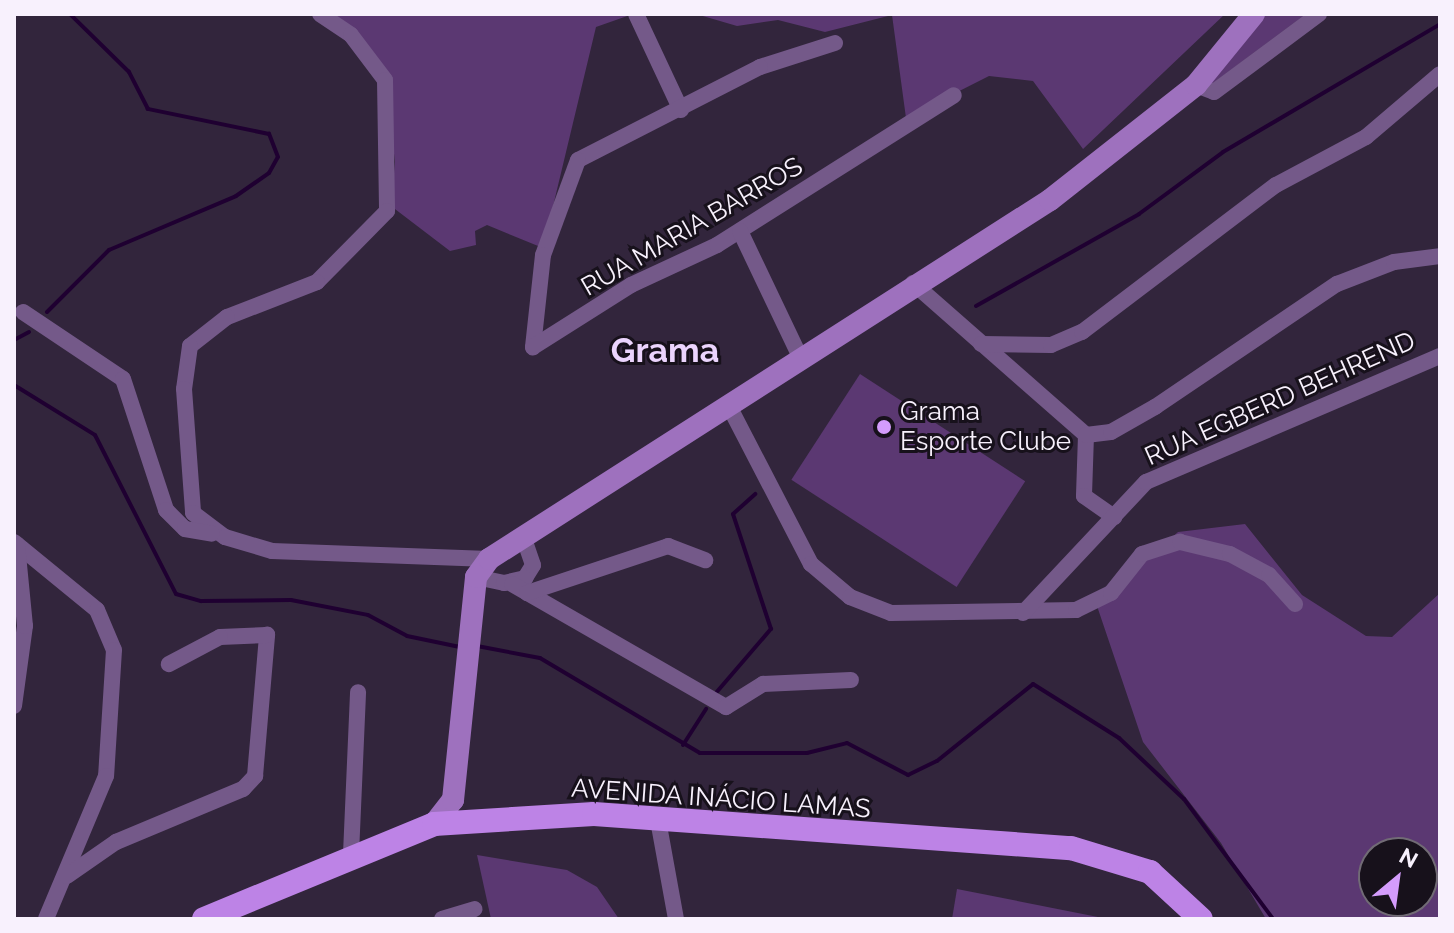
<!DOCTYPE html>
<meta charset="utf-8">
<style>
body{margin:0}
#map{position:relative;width:1454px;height:933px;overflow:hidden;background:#32253c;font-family:Raleway,sans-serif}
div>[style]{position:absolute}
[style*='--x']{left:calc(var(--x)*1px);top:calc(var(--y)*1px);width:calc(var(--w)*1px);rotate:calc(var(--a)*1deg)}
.green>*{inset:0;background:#5b3872;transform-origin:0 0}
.stream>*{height:4px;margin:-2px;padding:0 2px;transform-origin:2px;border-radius:2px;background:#1f0031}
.street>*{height:16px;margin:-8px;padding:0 8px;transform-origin:8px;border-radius:8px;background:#745989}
.secondary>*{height:22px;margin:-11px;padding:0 11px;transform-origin:11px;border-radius:11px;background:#9e71be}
.primary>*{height:24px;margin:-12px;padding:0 12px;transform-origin:12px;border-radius:12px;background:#bd83e6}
.dots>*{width:22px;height:22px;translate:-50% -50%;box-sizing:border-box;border:4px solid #17111b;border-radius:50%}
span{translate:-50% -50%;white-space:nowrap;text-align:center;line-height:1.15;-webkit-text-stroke:6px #17111b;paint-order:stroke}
.street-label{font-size:26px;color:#f8f1fd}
.poi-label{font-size:26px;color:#f8f1fd}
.left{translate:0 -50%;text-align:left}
.district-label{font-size:34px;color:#ebd4fd;font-weight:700}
.frame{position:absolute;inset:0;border:16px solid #f8f1fd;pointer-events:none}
.north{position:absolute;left:1358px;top:837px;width:80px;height:80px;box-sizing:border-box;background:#17111b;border:2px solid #716b75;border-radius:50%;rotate:29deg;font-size:22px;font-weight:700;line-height:32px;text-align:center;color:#f8f1fd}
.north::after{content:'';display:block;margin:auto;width:28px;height:36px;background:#d49cfc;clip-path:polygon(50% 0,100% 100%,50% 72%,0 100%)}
</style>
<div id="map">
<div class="green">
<div style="clip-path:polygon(335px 14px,633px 14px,596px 27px,543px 248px,487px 225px,475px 231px,476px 245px,450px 251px,391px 206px,395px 162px,384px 66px)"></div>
<div style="clip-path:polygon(696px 14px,1225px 14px,1083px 149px,1033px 81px,989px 76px,906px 118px,892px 15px,825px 32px,778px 20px,737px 26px)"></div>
<div style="clip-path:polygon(1261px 14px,1306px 14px,1193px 98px)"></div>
<div style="left:860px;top:374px;width:197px;height:126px;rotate:33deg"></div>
<div style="clip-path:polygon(evenodd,1245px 524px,1302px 595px,1366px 636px,1392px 637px,1440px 593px,1440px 919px,1266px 919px,1221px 843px,1143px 742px,1097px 606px,1178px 532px,1245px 524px,1374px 853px,1422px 853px,1422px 901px,1374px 901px,1374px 853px)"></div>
<div style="clip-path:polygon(477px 855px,567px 870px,597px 887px,619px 919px,491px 919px)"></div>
<div style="clip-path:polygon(957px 889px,1108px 919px,952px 919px)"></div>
</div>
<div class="stream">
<div style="--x:976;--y:306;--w:187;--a:-29.4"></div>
<div style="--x:1139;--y:214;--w:104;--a:-36.4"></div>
<div style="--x:1223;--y:152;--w:252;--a:-30.5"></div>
<div style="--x:47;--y:312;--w:88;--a:-45"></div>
<div style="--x:109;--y:250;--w:138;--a:-23"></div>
<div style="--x:236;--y:196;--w:40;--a:-34.9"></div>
<div style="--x:269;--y:173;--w:18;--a:-61"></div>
<div style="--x:278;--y:157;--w:25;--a:-111"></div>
<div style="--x:269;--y:134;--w:124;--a:-168.3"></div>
<div style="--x:148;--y:109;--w:42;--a:-117.2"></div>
<div style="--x:129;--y:72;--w:83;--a:-135.5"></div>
<div style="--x:14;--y:340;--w:17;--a:-28"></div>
<div style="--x:14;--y:385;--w:95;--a:31.7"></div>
<div style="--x:95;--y:435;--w:178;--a:63"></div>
<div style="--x:176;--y:594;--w:26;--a:16"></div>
<div style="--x:201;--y:601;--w:90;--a:-0.6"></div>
<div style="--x:291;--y:600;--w:78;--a:11"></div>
<div style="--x:368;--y:615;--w:44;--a:28.3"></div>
<div style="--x:407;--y:636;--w:54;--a:11.7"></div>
<div style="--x:477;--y:646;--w:64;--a:10.8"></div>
<div style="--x:540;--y:658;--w:186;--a:30.7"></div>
<div style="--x:700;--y:753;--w:107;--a:0"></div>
<div style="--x:807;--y:753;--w:41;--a:-14"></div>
<div style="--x:847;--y:743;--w:69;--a:27.7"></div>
<div style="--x:908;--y:775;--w:32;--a:-26"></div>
<div style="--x:937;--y:761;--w:123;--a:-38.7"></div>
<div style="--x:1033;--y:684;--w:102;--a:32.1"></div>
<div style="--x:1119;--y:738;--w:89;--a:43.2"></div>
<div style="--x:1184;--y:799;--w:149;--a:53.4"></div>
<div style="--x:715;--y:694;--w:86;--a:-49.3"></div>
<div style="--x:771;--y:629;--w:121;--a:-108.3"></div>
<div style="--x:733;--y:514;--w:30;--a:-42"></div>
<div style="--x:683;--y:745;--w:43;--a:-57.4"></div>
</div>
<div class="street">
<div style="--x:320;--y:14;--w:37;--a:34"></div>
<div style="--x:351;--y:35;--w:56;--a:52.9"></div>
<div style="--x:385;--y:80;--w:131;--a:89.1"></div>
<div style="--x:387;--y:211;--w:100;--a:134.6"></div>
<div style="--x:317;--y:282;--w:97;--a:158.7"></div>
<div style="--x:227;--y:317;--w:47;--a:141.9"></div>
<div style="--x:190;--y:346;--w:43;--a:97.9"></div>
<div style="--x:184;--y:389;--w:124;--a:85.8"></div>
<div style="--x:193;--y:513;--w:40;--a:37"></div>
<div style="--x:225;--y:537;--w:49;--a:16.6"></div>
<div style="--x:272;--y:551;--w:217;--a:2.1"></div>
<div style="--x:636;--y:14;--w:106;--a:64.9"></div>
<div style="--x:835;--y:43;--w:79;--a:162.3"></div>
<div style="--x:760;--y:67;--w:204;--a:152.9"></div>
<div style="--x:578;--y:160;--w:101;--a:110.2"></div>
<div style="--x:543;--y:255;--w:93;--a:96.2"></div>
<div style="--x:533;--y:347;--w:116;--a:-32.3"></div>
<div style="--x:631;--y:285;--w:95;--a:-24.9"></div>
<div style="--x:717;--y:245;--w:280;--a:-32.3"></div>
<div style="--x:1196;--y:85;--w:19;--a:21"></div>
<div style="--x:1214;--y:92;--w:131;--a:-36.6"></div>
<div style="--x:740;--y:231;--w:140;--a:64.5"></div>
<div style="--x:913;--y:283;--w:230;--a:41.3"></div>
<div style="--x:1086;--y:435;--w:61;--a:91.9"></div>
<div style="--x:1084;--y:496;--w:37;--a:35"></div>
<div style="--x:23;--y:312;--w:120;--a:33.8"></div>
<div style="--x:123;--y:379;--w:138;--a:71.8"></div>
<div style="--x:166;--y:510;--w:27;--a:45"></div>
<div style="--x:185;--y:529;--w:27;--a:10"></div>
<div style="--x:981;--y:344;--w:70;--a:0.8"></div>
<div style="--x:1051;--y:345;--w:34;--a:-23"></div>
<div style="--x:1082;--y:332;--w:243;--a:-37.2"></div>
<div style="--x:1276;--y:185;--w:102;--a:-28.1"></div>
<div style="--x:1366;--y:137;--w:97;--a:-40.4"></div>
<div style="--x:729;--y:406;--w:178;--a:62.6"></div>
<div style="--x:811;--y:564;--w:51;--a:40.2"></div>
<div style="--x:850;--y:597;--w:44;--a:21.3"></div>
<div style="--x:891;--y:613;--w:185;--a:-0.9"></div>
<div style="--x:1076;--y:610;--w:39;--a:-26"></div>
<div style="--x:1111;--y:593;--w:50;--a:-51.5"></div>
<div style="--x:1142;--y:554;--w:40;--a:-18"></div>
<div style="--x:1180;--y:542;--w:51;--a:13.5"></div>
<div style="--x:1230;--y:554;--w:44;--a:28.3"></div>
<div style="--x:1269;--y:575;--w:39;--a:48"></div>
<div style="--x:1086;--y:435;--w:25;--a:-7"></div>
<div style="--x:1111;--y:432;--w:51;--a:-29.6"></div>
<div style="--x:1155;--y:407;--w:220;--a:-34.1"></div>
<div style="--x:1337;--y:284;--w:61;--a:-21.1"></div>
<div style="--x:1394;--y:262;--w:46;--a:-7.4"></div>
<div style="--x:14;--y:542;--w:107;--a:39.3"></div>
<div style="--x:97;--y:610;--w:43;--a:67"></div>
<div style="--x:114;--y:650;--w:126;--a:93.6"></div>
<div style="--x:106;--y:776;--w:155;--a:112.8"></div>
<div style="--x:476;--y:577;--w:29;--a:12"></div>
<div style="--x:504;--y:583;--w:22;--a:-13"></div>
<div style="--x:525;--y:578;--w:15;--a:-58"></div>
<div style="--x:533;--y:565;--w:31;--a:-109"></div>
<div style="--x:512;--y:584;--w:247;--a:29.9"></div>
<div style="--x:726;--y:707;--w:44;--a:-31.9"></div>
<div style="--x:763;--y:684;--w:88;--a:-2.6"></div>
<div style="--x:527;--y:593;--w:149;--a:-18.4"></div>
<div style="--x:668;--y:546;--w:40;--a:21"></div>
<div style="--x:1023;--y:613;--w:180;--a:-46.8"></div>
<div style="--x:1146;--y:482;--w:320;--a:-23.2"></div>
<div style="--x:14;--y:706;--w:81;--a:-82.2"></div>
<div style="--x:25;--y:626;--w:82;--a:-95.6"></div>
<div style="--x:658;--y:820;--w:101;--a:79.7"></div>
<div style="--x:351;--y:854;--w:162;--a:-87.5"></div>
<div style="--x:67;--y:876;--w:60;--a:-34.8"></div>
<div style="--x:116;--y:842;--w:138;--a:-22.7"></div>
<div style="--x:243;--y:789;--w:18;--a:-47"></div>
<div style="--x:255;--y:776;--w:142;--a:-85.1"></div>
<div style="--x:267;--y:635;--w:47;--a:177.6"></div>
<div style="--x:220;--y:637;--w:58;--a:152.1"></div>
<div style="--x:442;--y:919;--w:34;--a:-17"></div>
</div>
<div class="secondary">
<div style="--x:434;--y:824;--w:31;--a:-52"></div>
<div style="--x:453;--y:800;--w:224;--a:-84.1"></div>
<div style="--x:476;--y:577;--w:22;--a:-54"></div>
<div style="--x:489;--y:559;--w:666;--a:-32.62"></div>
<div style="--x:1050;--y:200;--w:186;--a:-38.2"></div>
<div style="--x:1196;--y:85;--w:92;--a:-50.8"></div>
</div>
<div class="primary">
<div style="--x:204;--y:919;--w:249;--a:-22.4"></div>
<div style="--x:434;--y:824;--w:160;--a:-3.6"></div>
<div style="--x:594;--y:814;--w:478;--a:4.1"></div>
<div style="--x:1071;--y:848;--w:83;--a:16.9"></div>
<div style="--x:1150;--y:872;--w:69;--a:42.7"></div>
</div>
<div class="dots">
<div style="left:884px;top:427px;background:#d49cfc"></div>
</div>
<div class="street-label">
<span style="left:692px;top:227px;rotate:-30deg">RUA MARIA BARROS</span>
<span style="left:1280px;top:399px;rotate:-24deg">RUA EGBERD BEHREND</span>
<span style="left:721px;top:799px;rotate:4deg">AVENIDA INÁCIO LAMAS</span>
</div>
<div class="poi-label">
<span class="left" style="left:900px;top:427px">Grama<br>Esporte Clube</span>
</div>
<div class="district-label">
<span style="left:665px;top:351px">Grama</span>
</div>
<div class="frame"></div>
<div class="north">N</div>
</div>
